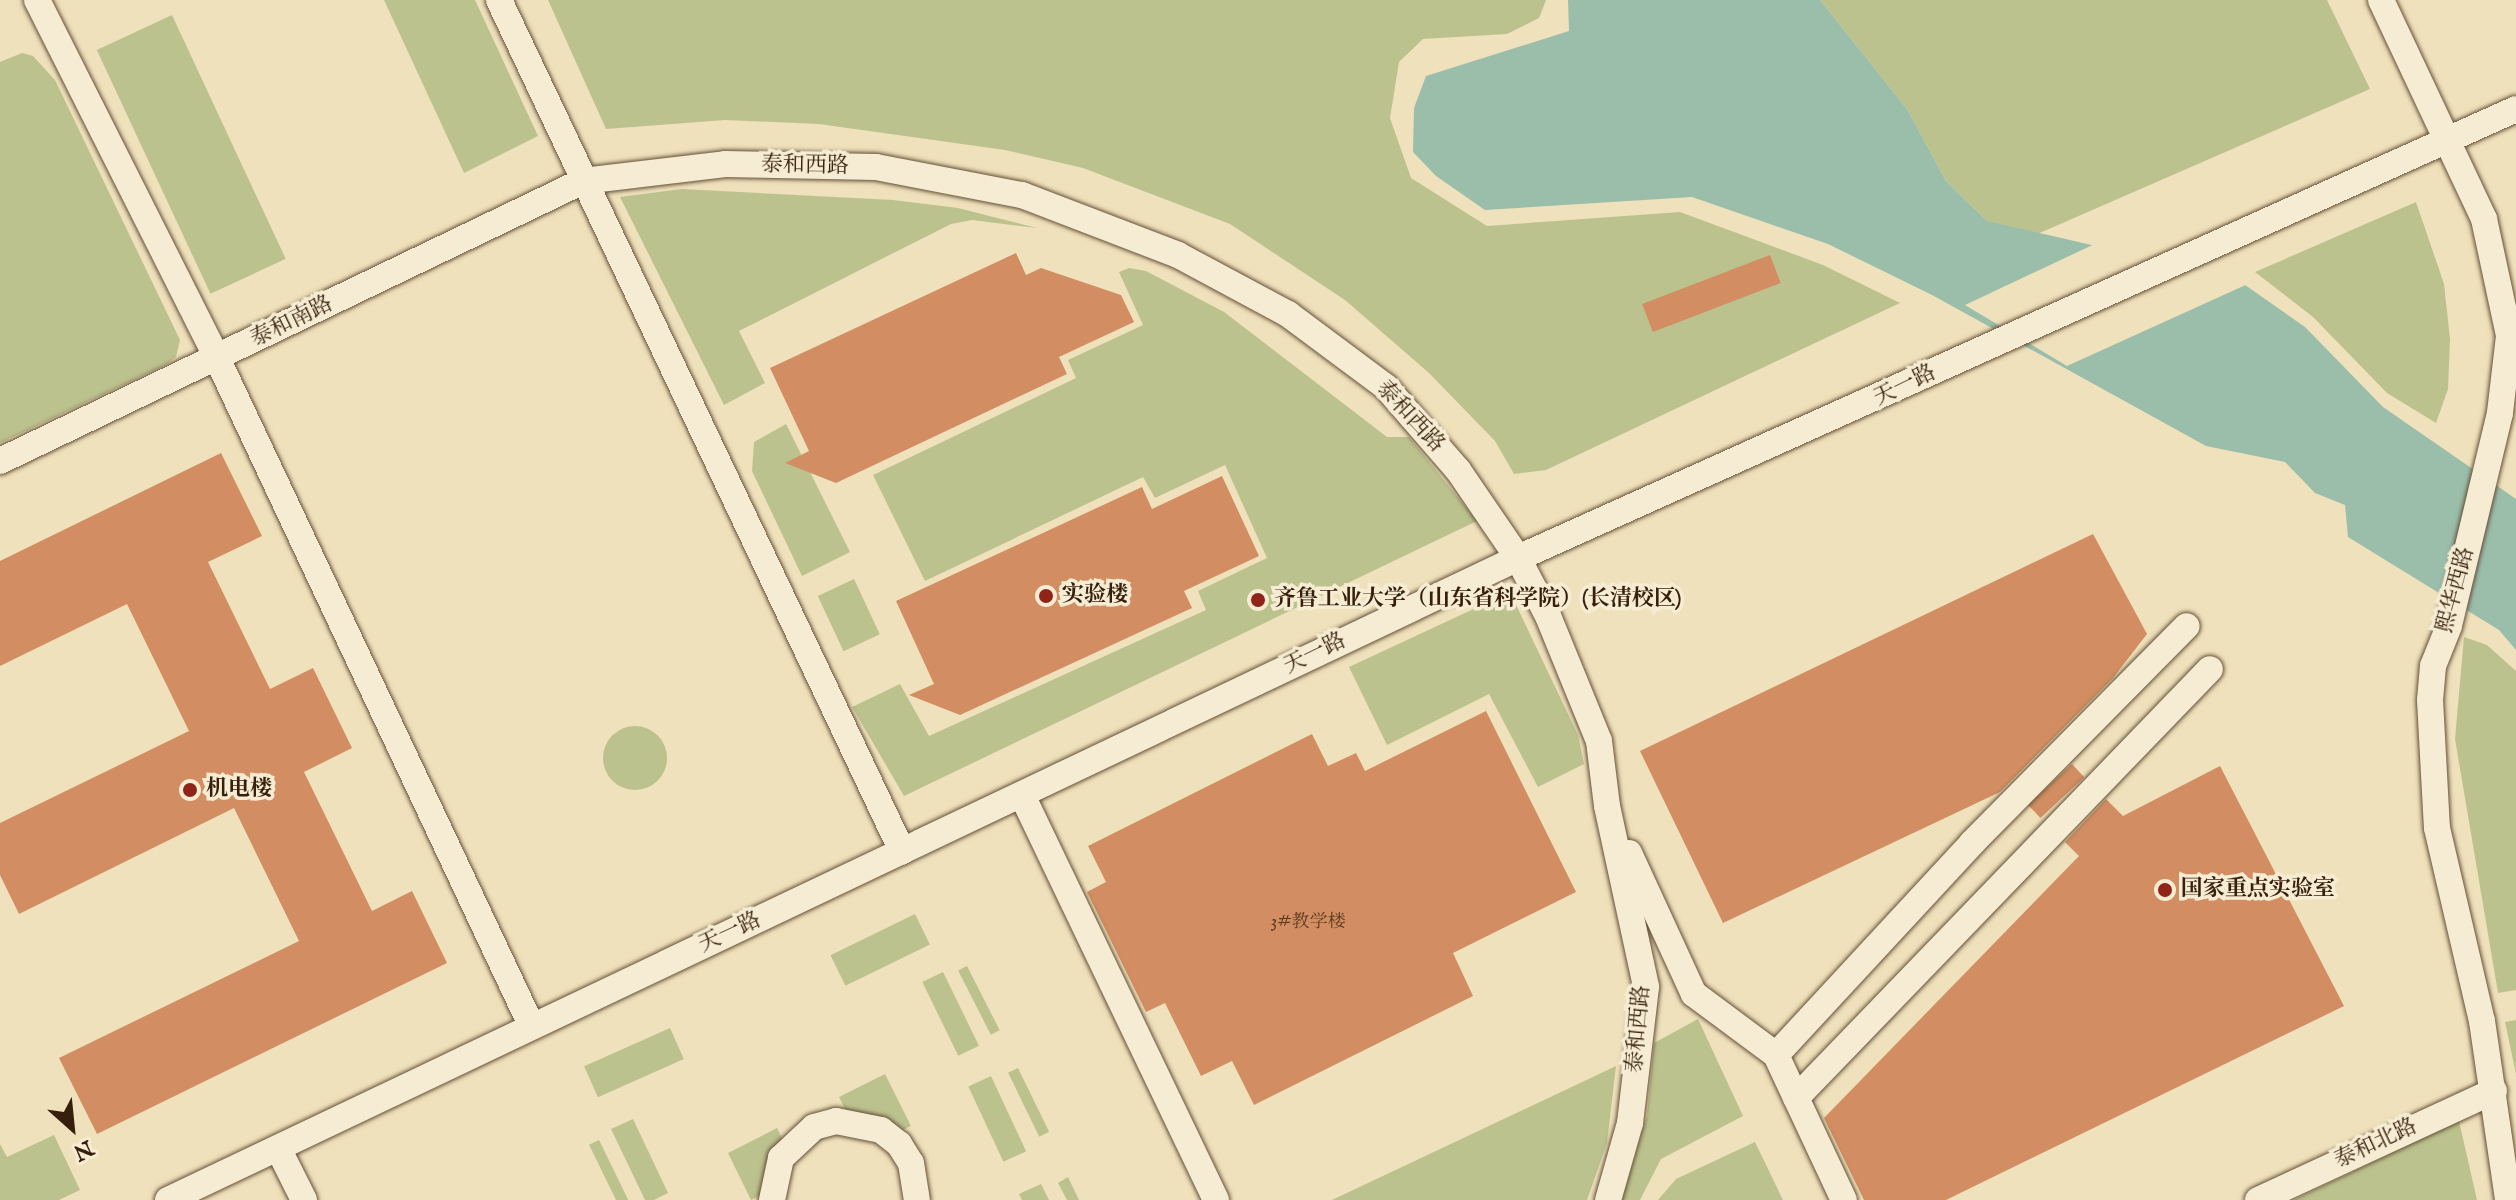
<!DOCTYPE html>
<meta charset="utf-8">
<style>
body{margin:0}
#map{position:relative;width:2516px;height:1200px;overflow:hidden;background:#efe1bb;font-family:"IM FELL English","Noto Serif SC",serif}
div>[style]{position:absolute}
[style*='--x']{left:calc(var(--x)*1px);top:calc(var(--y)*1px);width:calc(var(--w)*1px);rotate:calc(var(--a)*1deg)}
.green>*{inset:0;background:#bcc28e;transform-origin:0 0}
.round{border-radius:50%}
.water>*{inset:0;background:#9bbeab}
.pier>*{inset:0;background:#efe1bb}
.building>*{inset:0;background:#d28e62;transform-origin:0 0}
.roads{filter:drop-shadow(0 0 2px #645038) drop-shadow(0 0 2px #645038)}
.street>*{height:26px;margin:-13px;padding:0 13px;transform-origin:13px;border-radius:13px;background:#f5ecd3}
.dots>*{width:22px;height:22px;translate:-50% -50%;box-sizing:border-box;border:4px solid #f5ecd3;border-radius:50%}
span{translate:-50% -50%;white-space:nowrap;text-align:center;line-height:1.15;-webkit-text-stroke:7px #f5ecd3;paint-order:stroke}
.number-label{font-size:18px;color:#5d3b22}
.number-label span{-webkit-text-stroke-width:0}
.street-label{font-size:22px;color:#361f0c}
.poi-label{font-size:22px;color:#361f0c;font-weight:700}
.left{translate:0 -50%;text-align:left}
.north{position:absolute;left:32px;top:1088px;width:80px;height:80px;-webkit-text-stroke:6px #f5ecd3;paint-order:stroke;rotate:153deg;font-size:22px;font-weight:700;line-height:32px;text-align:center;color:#361f0c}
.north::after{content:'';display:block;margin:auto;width:28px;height:36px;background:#361f0c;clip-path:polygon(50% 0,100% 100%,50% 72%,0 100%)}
</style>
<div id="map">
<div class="green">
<div style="clip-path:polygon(384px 0,475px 0,538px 136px,464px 173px)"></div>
<div style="clip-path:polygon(548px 0,1546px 0,1539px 18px,1507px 34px,1423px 39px,1399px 62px,1390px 118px,1411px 178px,1487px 226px,1680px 212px,1823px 265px,1900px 303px,1546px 470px,1514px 474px,1495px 441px,1429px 373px,1345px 300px,1230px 224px,1083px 168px,1005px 150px,819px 124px,725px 120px,606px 129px)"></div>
<div style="clip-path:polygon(1820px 0,2327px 0,2370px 89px,2035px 235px,1987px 221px,1946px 181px,1907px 109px)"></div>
<div style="left:172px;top:15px;width:269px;height:83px;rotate:65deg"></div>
<div style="clip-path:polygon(22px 53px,33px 56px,55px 80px,180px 340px,176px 357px,167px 364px,0 443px,0 62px)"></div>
<div style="clip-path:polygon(682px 189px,893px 200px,958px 208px,1037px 228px,972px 220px,951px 224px,739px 331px,765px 383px,724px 405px,620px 197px)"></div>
<div style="clip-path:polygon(2416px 202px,2444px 284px,2450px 339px,2448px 389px,2436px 423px,2387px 393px,2313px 317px,2255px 272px)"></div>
<div style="clip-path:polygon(1129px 268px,1146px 271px,1224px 312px,1387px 437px,1409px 437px,1477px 521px,904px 796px,852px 707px,900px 684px,929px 736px,1206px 610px,1198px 591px,1267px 558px,1225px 465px,1155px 498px,1143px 477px,925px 581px,873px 475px,1076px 378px,1068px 360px,1143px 325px,1119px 272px)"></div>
<div style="clip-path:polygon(786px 424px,850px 552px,802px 576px,752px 471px,754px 442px)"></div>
<div style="left:854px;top:579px;width:61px;height:40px;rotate:65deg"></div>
<div style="clip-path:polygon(1510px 592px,1578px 735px,1584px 764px,1538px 787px,1489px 694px,1387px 745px,1349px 667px)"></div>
<div style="clip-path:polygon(2464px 637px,2487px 645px,2516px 671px,2516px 990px,2498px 993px,2455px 739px)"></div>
<div class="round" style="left:603px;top:726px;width:64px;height:64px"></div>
<div style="left:915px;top:914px;width:34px;height:94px;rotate:64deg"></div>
<div style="left:967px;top:966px;width:72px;height:10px;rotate:63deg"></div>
<div style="left:943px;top:972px;width:82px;height:23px;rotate:64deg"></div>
<div style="clip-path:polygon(1698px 1019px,1743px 1116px,1661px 1159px,1640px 1200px,1621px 1200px,1647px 1116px,1654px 1043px)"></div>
<div style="clip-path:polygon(2516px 1020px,2516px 1074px,2505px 1022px)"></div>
<div style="left:670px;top:1028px;width:34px;height:94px;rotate:66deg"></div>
<div style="clip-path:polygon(1616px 1066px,1607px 1143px,1587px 1200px,1332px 1200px)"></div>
<div style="left:1018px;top:1068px;width:71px;height:11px;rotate:64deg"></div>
<div style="clip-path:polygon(885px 1074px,911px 1126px,898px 1132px,877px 1116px,847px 1113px,839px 1097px)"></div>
<div style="left:991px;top:1076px;width:83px;height:25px;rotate:65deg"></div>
<div style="clip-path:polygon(633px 1119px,668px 1193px,654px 1200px,645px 1200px,611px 1129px)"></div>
<div style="clip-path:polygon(2459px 1121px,2477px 1200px,2294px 1200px)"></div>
<div style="clip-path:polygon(777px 1128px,783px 1140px,765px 1171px,762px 1195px,751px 1200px,728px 1153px)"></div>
<div style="clip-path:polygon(54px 1135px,80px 1190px,59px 1200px,0 1200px,0 1144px,7px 1157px)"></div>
<div style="left:599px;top:1140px;width:67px;height:11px;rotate:64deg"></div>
<div style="clip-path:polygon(1755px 1142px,1783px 1200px,1658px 1200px,1676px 1179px)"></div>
<div style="clip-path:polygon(1068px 1177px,1079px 1200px,1067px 1200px,1058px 1183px)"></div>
<div style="clip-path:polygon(1041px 1184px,1049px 1200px,1022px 1200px,1019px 1194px)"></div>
</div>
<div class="water">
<div style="clip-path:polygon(1568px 0,1820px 0,1907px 109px,1946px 181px,1987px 221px,2235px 278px,2305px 327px,2383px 407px,2516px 499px,2516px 650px,2499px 630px,2348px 537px,2345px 505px,2315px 493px,2285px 462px,2206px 446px,1932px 295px,1828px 244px,1692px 197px,1485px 210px,1436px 176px,1413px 152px,1414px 108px,1426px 76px,1569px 31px)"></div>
</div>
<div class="pier">
<div style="clip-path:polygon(2101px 241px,2236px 274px,2250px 283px,2067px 366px,1965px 305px)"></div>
</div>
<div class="building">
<div style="clip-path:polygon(1016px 253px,1026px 275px,1041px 268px,1121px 295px,1134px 322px,1059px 357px,1067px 374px,836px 483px,785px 463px,809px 451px,770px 368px)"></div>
<div style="left:1770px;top:255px;width:30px;height:137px;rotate:69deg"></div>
<div style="clip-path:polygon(221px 453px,262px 536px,208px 562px,270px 689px,313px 668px,352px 748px,304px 772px,372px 911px,412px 891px,447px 963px,97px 1134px,59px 1058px,299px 941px,234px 808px,19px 914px,0 875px,0 823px,189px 731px,127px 604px,0 666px,0 561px)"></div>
<div style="clip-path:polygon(1222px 476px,1259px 556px,1184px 591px,1192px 608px,960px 715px,909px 695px,934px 684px,896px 601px,1142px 487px,1152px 509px)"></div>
<div style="clip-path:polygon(2093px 534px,2147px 634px,2113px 678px,2000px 792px,1723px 923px,1640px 751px)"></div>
<div style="clip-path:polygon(1486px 711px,1576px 892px,1453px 953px,1473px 996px,1254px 1105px,1232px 1061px,1201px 1076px,1165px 1003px,1146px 1012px,1087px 892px,1106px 882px,1088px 846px,1312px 734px,1328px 766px,1356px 753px,1365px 771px)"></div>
<div style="left:2072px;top:764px;width:18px;height:60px;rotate:47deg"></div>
<div style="clip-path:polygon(2220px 766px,2344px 1006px,1946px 1200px,1864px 1200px,1824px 1118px,2079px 856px,2065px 842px,2106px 799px,2123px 816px)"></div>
</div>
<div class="roads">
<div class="street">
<div style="--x:37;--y:0;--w:401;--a:63.3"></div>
<div style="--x:217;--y:358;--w:739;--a:64.79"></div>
<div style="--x:499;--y:0;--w:942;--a:64.66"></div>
<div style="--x:2381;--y:0;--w:242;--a:64.8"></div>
<div style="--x:2484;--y:219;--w:120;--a:77.9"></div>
<div style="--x:2509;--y:336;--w:78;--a:96.7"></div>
<div style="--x:2500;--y:413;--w:219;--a:103.5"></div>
<div style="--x:2449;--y:626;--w:43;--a:111.8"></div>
<div style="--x:2433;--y:666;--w:34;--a:95"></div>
<div style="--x:2430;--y:700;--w:128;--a:86.9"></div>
<div style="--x:2437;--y:828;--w:198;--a:76.9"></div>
<div style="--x:2482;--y:1021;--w:181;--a:81.7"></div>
<div style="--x:0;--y:461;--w:647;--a:-25.65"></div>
<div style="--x:583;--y:181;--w:143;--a:-6.8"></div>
<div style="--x:725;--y:164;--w:151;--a:1.1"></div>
<div style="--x:876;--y:167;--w:149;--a:10.9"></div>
<div style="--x:1022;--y:195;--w:167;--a:21"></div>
<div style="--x:1178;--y:255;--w:125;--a:28.2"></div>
<div style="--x:1288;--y:314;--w:122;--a:36.7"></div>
<div style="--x:1386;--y:387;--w:110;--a:49.1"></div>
<div style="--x:1458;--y:470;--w:107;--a:55.7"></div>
<div style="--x:1518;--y:558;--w:65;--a:62.7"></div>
<div style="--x:1548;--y:616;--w:135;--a:67.8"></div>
<div style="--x:1599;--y:741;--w:65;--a:83"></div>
<div style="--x:1607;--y:806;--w:185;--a:77.8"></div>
<div style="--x:1646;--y:987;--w:137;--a:96.7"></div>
<div style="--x:1630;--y:1123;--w:80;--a:105.9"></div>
<div style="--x:1022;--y:795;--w:449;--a:64.4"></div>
<div style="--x:1629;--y:853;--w:155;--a:65.3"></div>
<div style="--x:1694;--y:994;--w:102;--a:36.6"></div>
<div style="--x:1776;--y:1055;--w:160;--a:64.9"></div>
<div style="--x:1776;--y:1055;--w:289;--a:-47.2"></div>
<div style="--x:1972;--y:843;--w:305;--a:-45.3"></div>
<div style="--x:1796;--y:1098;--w:596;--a:-46.02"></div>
<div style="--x:278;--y:1148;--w:58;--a:63.4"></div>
<div style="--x:168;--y:1200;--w:1495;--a:-25.43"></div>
<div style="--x:1518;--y:558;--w:1094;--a:-24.22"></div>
<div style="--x:772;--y:1200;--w:43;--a:-77.9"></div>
<div style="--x:781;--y:1158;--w:45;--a:-43.2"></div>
<div style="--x:814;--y:1127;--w:23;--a:-15"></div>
<div style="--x:836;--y:1121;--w:46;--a:11.3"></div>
<div style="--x:881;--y:1130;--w:23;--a:38"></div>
<div style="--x:899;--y:1144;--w:22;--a:58"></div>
<div style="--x:911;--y:1163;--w:37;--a:81"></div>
<div style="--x:2258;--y:1200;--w:260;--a:-24.8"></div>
</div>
</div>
<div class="dots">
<div style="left:1046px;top:596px;background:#8f2418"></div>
<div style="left:1258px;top:600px;background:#8f2418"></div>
<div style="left:190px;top:790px;background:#8f2418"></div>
<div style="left:2165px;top:890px;background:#8f2418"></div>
</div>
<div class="number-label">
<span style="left:1308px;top:923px">3#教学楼</span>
</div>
<div class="street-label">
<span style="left:805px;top:166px;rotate:1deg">泰和西路</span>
<span style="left:292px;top:322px;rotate:-26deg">泰和南路</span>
<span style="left:1905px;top:386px;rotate:-26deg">天一路</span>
<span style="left:1410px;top:417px;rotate:47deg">泰和西路</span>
<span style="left:2456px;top:590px;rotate:-75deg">熙华西路</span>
<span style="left:1315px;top:654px;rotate:-26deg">天一路</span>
<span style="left:730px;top:933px;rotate:-25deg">天一路</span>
<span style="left:1639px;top:1029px;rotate:-85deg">泰和西路</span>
<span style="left:2376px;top:1144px;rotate:-25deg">泰和北路</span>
</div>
<div class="poi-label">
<span class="left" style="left:1062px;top:596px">实验楼</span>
<span class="left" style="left:1274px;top:600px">齐鲁工业大学（山东省科学院）(长清校区)</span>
<span class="left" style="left:206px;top:790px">机电楼</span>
<span class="left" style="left:2181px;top:890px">国家重点实验室</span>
</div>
<div class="north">N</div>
</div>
